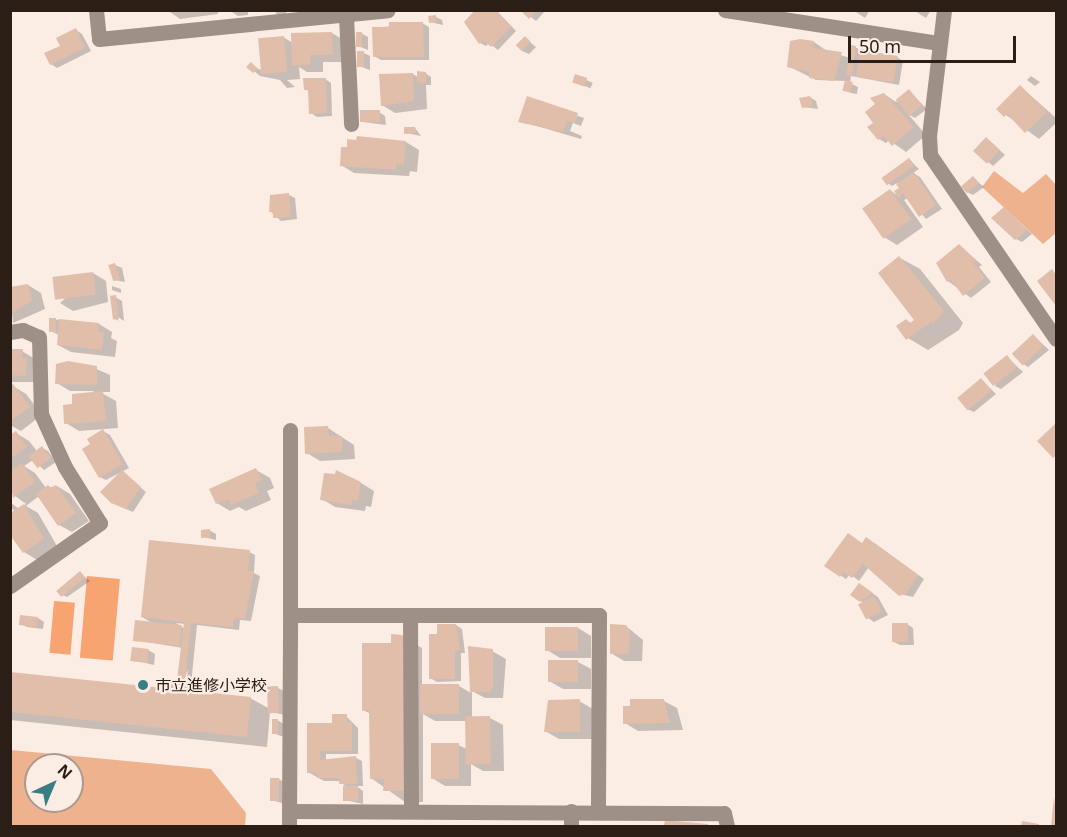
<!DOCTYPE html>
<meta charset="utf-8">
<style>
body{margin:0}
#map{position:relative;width:1067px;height:837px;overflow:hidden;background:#fbece4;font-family:"Noto Sans","Noto Sans JP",sans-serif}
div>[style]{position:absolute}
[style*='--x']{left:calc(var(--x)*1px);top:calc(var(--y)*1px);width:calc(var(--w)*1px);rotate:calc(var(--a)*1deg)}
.green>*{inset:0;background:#efb28e}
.water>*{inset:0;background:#f7a471;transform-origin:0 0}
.shadow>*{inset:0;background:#0003;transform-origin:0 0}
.building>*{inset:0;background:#e0beaa;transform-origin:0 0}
.minor>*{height:15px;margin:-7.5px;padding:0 7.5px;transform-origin:7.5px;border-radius:7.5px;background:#9e8f87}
.dots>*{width:16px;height:16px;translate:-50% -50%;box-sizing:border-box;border:3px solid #fbece4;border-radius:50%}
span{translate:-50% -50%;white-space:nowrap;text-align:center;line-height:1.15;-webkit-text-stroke:4.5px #fbece4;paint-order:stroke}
.poi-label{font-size:16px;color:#2b1e17}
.left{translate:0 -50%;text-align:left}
.frame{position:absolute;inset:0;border:12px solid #2b1e17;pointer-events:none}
.north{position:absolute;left:24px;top:753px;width:60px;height:60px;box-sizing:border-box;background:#fbece4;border:2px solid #a89a92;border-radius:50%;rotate:44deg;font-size:16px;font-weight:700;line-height:24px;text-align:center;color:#2b1e17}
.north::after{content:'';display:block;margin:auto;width:21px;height:27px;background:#377f84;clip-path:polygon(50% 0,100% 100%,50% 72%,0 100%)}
.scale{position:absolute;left:848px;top:36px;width:168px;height:27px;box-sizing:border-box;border:3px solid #2b1e17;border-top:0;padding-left:8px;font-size:18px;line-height:21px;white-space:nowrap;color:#2b1e17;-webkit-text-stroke:4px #fbece4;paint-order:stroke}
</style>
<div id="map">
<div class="green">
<div style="clip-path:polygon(994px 171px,1023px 193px,1046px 174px,1056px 185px,1056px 233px,1043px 244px,982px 187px)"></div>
<div style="clip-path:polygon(evenodd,11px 750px,211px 769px,246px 813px,245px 826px,11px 826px,11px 750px,36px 765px,72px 765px,72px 801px,36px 801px,36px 765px)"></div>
</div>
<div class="water">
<div style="left:87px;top:576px;width:33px;height:82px;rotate:5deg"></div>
<div style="left:54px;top:601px;width:21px;height:52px;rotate:5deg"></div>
</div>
<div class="shadow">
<div style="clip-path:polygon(218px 10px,218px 14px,180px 19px,167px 10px)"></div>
<div style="clip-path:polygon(229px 10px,248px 10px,248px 15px,238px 16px)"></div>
<div style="clip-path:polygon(273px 10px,286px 10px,286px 15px,279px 16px)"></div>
<div style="clip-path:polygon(477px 10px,496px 10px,516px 31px,498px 50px,489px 43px,486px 46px,480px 43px)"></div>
<div style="clip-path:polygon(522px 10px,546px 10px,536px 21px)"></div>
<div style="clip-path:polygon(853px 10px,870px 10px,865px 18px)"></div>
<div style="clip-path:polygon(913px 10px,931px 10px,926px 18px)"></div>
<div style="clip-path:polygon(436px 17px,442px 20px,443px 25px,430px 22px)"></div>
<div style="clip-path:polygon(422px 23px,429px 27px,429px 60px,381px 60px,374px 56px,373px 28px)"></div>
<div style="clip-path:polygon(76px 30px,82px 34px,91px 51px,57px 68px,51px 64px)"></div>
<div style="clip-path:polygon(332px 33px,345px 41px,345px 62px,323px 62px,323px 72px,307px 72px,299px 67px,300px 79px,287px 80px,295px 87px,287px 88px,280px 80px,260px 76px,249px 67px,251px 64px,260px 70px,283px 37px,293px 43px)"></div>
<div style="clip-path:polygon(361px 33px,368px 37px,368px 50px,358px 46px)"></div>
<div style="clip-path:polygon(525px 38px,536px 47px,529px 54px,522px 51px)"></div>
<div style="clip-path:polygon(814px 42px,827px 51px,850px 58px,852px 47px,897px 57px,903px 61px,899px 85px,851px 76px,850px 83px,858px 87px,857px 94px,851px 93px,845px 90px,846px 81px,816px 80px,788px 66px)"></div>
<div style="clip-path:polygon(364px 53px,370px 56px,370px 70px,359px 66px)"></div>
<div style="clip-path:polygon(425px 73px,431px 77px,431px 85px,426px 85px,427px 109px,395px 113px,382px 105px,413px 74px,419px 78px)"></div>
<div style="left:576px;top:76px;width:18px;height:6px;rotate:22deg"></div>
<div style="clip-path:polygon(1031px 76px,1040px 82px,1035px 86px,1027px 80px)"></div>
<div style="clip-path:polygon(325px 79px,331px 83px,332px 116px,317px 117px,311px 113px,310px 92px,305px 89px)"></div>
<div style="clip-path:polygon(1021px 87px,1056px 118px,1056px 123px,1039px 139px,998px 109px)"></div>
<div style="clip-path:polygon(909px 91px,927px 109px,915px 118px,908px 114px,926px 135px,906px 152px,889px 140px,886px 143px,879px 139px,870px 127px,875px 123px,877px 104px,884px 94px,896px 102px)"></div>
<div style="clip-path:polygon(810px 97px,816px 101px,818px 109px,803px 107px)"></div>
<div style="clip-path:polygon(528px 98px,584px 118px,581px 126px,573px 123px,570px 131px,582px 136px,581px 139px,520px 121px)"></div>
<div style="clip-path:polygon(379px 112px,385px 116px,386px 125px,363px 122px)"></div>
<div style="clip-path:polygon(415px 128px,421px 136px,406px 133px)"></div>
<div style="clip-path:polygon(406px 142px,419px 150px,417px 172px,410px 171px,409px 176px,354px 173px,341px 165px)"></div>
<div style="clip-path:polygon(992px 143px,1005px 155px,993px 166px,975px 151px)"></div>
<div style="clip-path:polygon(909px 159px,919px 169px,913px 173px,920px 177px,942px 209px,926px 219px,908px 198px,904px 200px,923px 227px,897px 245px,884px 237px,891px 191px,900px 197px,896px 191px,901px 188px,897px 183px,892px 186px,886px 182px)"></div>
<div style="clip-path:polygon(973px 178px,984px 187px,973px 195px,967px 192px)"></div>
<div style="clip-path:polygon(289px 195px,295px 198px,297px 219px,281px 221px,270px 211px)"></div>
<div style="clip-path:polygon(1004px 209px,1032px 234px,1022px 242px,1016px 239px)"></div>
<div style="clip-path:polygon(960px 246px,982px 265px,979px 267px,991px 282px,971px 298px,948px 281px)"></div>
<div style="clip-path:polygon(900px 258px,920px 269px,963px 323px,959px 330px,928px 350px,908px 338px,906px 320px,912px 324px,917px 320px)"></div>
<div style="clip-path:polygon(115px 265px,122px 268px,125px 282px,114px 280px)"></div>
<div style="clip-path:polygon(93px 273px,106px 281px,108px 302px,73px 311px,60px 303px)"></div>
<div style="clip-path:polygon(28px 285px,41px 293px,45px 309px,13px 323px,10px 289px)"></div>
<div style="clip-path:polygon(112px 286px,121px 289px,121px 293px,112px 290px)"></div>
<div style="clip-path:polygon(115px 297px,122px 301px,124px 321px,118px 317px,118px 321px,122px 323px,115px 319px)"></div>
<div style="clip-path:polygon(51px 319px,99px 324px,112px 332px,111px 338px,117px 341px,115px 357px,71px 352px,58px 345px,59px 335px,51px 331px)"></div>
<div style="clip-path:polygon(1034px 336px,1049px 350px,1028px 367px,1022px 363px)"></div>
<div style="clip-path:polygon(10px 351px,22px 351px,35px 359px,34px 382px,10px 382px)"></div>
<div style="clip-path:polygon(1007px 357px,1023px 372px,1001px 389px,995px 386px)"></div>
<div style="clip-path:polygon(85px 364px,110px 375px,110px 392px,100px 392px,116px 401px,118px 428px,79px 431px,66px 423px,74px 406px,94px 391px,70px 391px,57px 383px,58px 365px)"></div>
<div style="clip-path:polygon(981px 379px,996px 394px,974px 412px,967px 409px)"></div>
<div style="clip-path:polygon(13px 386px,26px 394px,42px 415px,21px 431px,10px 425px)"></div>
<div style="clip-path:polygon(1056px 425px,1056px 458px,1039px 441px)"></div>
<div style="clip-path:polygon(328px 428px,354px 445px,355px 459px,320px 461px,307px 453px)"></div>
<div style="clip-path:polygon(103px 431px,110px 435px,129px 468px,106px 480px,100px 477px,92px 445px)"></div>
<div style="clip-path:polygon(16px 433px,29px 441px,37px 451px,42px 448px,48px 451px,56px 462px,44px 470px,33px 460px,24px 466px,35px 473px,46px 488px,57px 486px,70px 494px,89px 521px,72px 532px,59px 525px,39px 496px,26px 506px,38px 513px,57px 546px,37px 560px,24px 552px,16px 511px,10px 508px,10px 502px,19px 509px,26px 504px,10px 492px,10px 434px)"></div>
<div style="clip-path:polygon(256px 470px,270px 478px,274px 488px,267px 491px,271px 500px,246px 511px,239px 507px,230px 511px,217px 503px)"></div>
<div style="clip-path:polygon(122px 472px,146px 492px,133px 512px,119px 506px)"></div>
<div style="clip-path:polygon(361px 483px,374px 491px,371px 507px,366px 506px,365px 511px,335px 507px,322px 499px)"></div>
<div style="clip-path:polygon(209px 530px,216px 534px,216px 540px,203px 537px)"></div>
<div style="clip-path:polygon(873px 542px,924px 579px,913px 597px,900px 594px,869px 567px,859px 581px,850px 574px,846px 579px,840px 575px,862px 544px)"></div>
<div style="clip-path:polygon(evenodd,249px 552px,255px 555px,254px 573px,260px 576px,251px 621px,240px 620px,239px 630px,197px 625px,191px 685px,202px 689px,202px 693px,250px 698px,270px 709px,278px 688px,284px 691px,285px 715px,270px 712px,267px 747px,10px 720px,10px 673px,165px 690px,186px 684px,188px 669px,183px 682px,179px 679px,183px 648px,135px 640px,154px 624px,142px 617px,249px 552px,176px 623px,185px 624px,185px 629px,176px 623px)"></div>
<div style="clip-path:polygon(80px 573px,90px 581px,67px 597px,61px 594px)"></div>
<div style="clip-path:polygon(865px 588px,878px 597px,888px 615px,874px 622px,868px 618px,864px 603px,852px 595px)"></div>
<div style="clip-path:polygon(22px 617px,38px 618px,44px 622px,43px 629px,27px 627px,21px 624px)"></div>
<div style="clip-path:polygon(907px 624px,913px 628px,914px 645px,900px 645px,894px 642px)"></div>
<div style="clip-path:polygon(456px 625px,462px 629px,465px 653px,461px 653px,461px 681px,437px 682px,430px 678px,439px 635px)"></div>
<div style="clip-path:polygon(626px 626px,643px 640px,642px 661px,624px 661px,611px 653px)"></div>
<div style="clip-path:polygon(578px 628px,591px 636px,591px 658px,560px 658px,547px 650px)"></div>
<div style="clip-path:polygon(402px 636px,422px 648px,422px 686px,459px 686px,471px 693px,470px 648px,492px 651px,506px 659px,503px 698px,485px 698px,472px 691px,472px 718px,490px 718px,503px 725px,504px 771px,483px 771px,471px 764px,471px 786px,445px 786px,432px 778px,458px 745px,467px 749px,466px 721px,435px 721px,423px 714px,423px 802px,405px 802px,371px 778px,371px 714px,363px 710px,393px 644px)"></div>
<div style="clip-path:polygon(148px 650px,155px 654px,154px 665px,133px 660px)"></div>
<div style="clip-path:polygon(578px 662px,591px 669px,591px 689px,563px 689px,549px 681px)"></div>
<div style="clip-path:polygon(579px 701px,593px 709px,593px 739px,559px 739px,545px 731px)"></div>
<div style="clip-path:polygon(664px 701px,677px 708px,683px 730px,638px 731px,625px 723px)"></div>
<div style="clip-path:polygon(346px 716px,358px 728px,358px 754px,326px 754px,326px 761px,356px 758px,362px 761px,363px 786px,356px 786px,363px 791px,363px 804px,345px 800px,345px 786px,340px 781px,324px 781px,308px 772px,334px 724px)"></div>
<div style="clip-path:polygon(277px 720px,284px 724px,284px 737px,273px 733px)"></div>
<div style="clip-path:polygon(279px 779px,285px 783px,285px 804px,271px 800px)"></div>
<div style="clip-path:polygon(1055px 798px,1056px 826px,1053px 826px)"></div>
<div style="clip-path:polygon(666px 822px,707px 825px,710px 826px,666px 826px)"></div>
</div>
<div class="building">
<div style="clip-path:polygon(475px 10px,495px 10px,511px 27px,491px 47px,483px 40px,479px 44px,464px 22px)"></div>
<div style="clip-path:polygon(520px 10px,537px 10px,529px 19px)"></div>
<div style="left:436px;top:15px;width:7px;height:8px;rotate:82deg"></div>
<div style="clip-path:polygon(389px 22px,423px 22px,424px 57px,373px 57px,372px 27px,389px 27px)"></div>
<div style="clip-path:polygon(76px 28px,85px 48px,50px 65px,44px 53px,60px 46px,56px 38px)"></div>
<div style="clip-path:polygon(332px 32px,333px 55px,310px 55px,310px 65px,292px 65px,291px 33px)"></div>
<div style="left:356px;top:32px;width:6px;height:15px"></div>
<div style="left:284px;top:36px;width:36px;height:26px;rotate:85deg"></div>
<div style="left:525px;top:36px;width:8px;height:13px;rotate:45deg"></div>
<div style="clip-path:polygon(800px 39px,814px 41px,813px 48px,842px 52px,834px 81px,809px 78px,809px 72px,787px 67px,790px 41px)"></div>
<div style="clip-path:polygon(851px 45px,856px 46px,852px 75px,846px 75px)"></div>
<div style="left:860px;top:50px;width:38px;height:27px;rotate:9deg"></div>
<div style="left:357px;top:51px;width:7px;height:16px"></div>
<div style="clip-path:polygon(251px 62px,258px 69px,253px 73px,246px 67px)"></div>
<div style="clip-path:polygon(417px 71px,426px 72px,426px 83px,417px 82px)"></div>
<div style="clip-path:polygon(413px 73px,414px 101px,381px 106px,379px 74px)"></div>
<div style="left:575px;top:74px;width:13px;height:9px;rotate:18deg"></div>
<div style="clip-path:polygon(303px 78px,326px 78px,327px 113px,309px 114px,308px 90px,304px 90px)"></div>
<div style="left:845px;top:80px;width:8px;height:11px;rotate:14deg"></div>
<div style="clip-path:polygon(1020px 85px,1047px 112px,1025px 133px,1007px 114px,1004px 117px,996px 109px)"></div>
<div style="left:909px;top:89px;width:21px;height:17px;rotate:51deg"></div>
<div style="clip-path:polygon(884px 93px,914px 127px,892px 146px,884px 136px,878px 140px,867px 127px,873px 123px,865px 112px,875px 104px,870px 98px)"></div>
<div style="clip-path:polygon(527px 96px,578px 113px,575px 123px,567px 121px,563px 132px,518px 122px)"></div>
<div style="clip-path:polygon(810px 96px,813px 106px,802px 108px,799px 98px)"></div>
<div style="left:380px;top:110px;width:12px;height:20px;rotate:90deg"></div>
<div style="clip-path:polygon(404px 127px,415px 127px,416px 133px,404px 134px)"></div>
<div style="clip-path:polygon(357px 136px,406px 141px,404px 165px,396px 164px,396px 170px,340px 166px,341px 147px,347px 147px,347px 139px,356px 140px)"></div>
<div style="left:986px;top:137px;width:19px;height:19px;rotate:43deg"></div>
<div style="left:909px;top:158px;width:9px;height:34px;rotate:54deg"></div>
<div style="clip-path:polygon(914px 172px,936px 205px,919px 217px,903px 193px,898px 197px,894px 191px,899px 188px,896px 184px)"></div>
<div style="left:973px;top:176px;width:9px;height:16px;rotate:49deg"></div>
<div style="left:890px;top:189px;width:37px;height:34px;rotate:55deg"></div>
<div style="clip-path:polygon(289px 193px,291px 217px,273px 218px,273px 212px,269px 212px,270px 195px)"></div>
<div style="clip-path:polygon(1004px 207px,1027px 230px,1015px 240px,991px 218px)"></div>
<div style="clip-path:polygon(959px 244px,977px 261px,973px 263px,985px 278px,963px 296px,951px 280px,947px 282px,936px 263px)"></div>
<div style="clip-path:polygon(899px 256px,944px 311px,933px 324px,931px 322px,906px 340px,896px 326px,906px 319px,910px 323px,914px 320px,878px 273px)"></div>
<div style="left:115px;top:263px;width:17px;height:7px;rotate:73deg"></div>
<div style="clip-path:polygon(1052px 269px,1056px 275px,1056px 306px,1037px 281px)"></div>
<div style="left:93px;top:272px;width:23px;height:41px;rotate:83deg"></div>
<div style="clip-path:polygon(28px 284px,32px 301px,10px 314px,10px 287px)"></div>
<div style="left:116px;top:295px;width:24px;height:6px;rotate:83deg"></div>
<div style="left:49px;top:318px;width:7px;height:14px"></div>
<div style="clip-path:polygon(59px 319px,99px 323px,98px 332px,104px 332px,102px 350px,57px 345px)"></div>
<div style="left:1033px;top:334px;width:16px;height:29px;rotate:47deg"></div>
<div style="clip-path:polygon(10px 349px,23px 349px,22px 358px,27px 358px,26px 376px,10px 375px)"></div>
<div style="left:1007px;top:355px;width:16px;height:30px;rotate:52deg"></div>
<div style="clip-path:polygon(68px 361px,97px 366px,97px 385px,55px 384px,56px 364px)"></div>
<div style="left:981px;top:378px;width:16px;height:31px;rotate:50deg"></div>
<div style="clip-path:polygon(13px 384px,30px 407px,10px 421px,10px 386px)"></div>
<div style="clip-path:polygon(103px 391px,106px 421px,64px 424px,63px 405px,72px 404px,72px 394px)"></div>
<div style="clip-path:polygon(1056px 423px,1056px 455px,1053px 458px,1037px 441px)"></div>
<div style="clip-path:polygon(328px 426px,329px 436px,342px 436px,342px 452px,305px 454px,304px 427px)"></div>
<div style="clip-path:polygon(103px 429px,123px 464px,99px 478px,82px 449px,90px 444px,87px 439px)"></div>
<div style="clip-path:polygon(16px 431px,27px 447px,10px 459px,10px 435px)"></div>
<div style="left:42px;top:446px;width:15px;height:17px;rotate:53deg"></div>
<div style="clip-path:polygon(22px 463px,35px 482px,13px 498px,10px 471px)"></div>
<div style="clip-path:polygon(256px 468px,262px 480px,255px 483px,259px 493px,231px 505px,229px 499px,216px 504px,209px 489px)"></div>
<div style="clip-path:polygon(122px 470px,141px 487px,126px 509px,111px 503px,100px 492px)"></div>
<div style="clip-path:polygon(336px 470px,361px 482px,358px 501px,352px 500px,352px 505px,320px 500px,324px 473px,335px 474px)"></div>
<div style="clip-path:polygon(48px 485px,51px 488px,56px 485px,76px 513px,58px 526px,36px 494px)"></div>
<div style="clip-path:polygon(24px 504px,44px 539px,23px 553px,10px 535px,10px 513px)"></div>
<div style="clip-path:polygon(210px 529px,210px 537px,201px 538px,201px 530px)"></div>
<div style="clip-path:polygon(848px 533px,862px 543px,866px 537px,918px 575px,906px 594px,899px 596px,863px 564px,852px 578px,843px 572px,840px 577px,824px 566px)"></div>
<div style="clip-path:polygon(149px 540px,250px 550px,248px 571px,254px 571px,245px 619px,234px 618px,233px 627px,191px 623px,185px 681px,177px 680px,184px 622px,141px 617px)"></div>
<div style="left:80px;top:571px;width:8px;height:31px;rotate:50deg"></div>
<div style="clip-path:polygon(859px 583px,873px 593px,860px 602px,850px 595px)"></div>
<div style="left:874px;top:596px;width:17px;height:18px;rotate:62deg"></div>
<div style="left:20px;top:615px;width:18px;height:10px;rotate:6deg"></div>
<div style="left:135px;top:620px;width:47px;height:21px;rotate:6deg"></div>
<div style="left:892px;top:623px;width:16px;height:19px"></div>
<div style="clip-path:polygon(437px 624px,456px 624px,460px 650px,455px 650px,455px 679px,429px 679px,429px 634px,437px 634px)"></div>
<div style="clip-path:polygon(610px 624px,626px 625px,630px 631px,629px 654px,610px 654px)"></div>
<div style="left:545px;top:627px;width:33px;height:24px"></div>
<div style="clip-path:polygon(391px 634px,403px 635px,404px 791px,383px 791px,384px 779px,370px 779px,369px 710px,362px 711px,362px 643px,391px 643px)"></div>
<div style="clip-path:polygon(468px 646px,493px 649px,493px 688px,489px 692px,470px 692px)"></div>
<div style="left:132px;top:647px;width:17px;height:14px;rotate:7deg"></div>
<div style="left:578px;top:660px;width:22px;height:30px;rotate:90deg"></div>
<div style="clip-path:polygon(10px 672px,164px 688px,165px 681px,196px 684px,196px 691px,251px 697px,247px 737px,10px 712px)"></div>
<div style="left:420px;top:684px;width:39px;height:30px"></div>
<div style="left:278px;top:686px;width:27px;height:11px;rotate:88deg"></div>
<div style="clip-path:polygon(580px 699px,580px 732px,544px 732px,548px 700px)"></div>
<div style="clip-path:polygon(630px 699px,664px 699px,670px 723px,623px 724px,623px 706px,630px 706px)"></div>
<div style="clip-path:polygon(332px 714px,347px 714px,347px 722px,352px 722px,352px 751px,320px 751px,320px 760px,356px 756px,357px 784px,339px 784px,339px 778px,317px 778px,316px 772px,307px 773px,307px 723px,332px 723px)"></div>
<div style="left:490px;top:716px;width:48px;height:25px;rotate:89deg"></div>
<div style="left:272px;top:719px;width:6px;height:15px"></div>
<div style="left:431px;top:743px;width:28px;height:36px"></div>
<div style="left:270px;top:778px;width:9px;height:23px"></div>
<div style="left:343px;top:786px;width:15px;height:15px"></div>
<div style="clip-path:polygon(1054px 797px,1056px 826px,1051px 826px)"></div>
<div style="clip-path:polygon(665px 820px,708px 824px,708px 826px,664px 826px)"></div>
<div style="clip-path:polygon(1022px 821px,1039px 824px,1039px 826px,1021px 826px)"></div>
</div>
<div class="minor">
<div style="--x:96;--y:10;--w:29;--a:84"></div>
<div style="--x:99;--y:39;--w:290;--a:-5.7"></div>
<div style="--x:725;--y:10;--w:217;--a:8.8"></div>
<div style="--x:944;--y:10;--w:126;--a:96.8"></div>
<div style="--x:929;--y:135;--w:20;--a:87"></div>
<div style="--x:930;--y:155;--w:223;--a:55.6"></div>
<div style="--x:346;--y:16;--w:108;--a:87.3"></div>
<div style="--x:10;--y:332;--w:13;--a:-9"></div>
<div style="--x:23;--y:330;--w:17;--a:24"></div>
<div style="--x:39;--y:337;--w:77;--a:88.5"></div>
<div style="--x:41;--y:414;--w:58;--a:65.6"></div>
<div style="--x:65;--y:467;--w:66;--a:58"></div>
<div style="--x:100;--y:523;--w:110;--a:145"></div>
<div style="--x:290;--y:430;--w:185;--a:90"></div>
<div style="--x:410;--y:615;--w:196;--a:89.7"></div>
<div style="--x:289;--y:811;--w:435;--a:0.3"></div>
<div style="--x:724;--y:813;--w:13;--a:77"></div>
<div style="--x:289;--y:826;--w:211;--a:-89.7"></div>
<div style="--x:290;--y:615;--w:309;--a:0"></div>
<div style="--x:599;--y:615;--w:195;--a:90.3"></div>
<div style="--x:571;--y:826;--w:15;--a:-90"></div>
</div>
<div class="dots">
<div style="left:143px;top:685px;background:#377f84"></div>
</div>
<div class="poi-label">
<span class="left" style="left:155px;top:685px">市立進修小学校</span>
</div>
<div class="frame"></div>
<div class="north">N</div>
<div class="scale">50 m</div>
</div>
